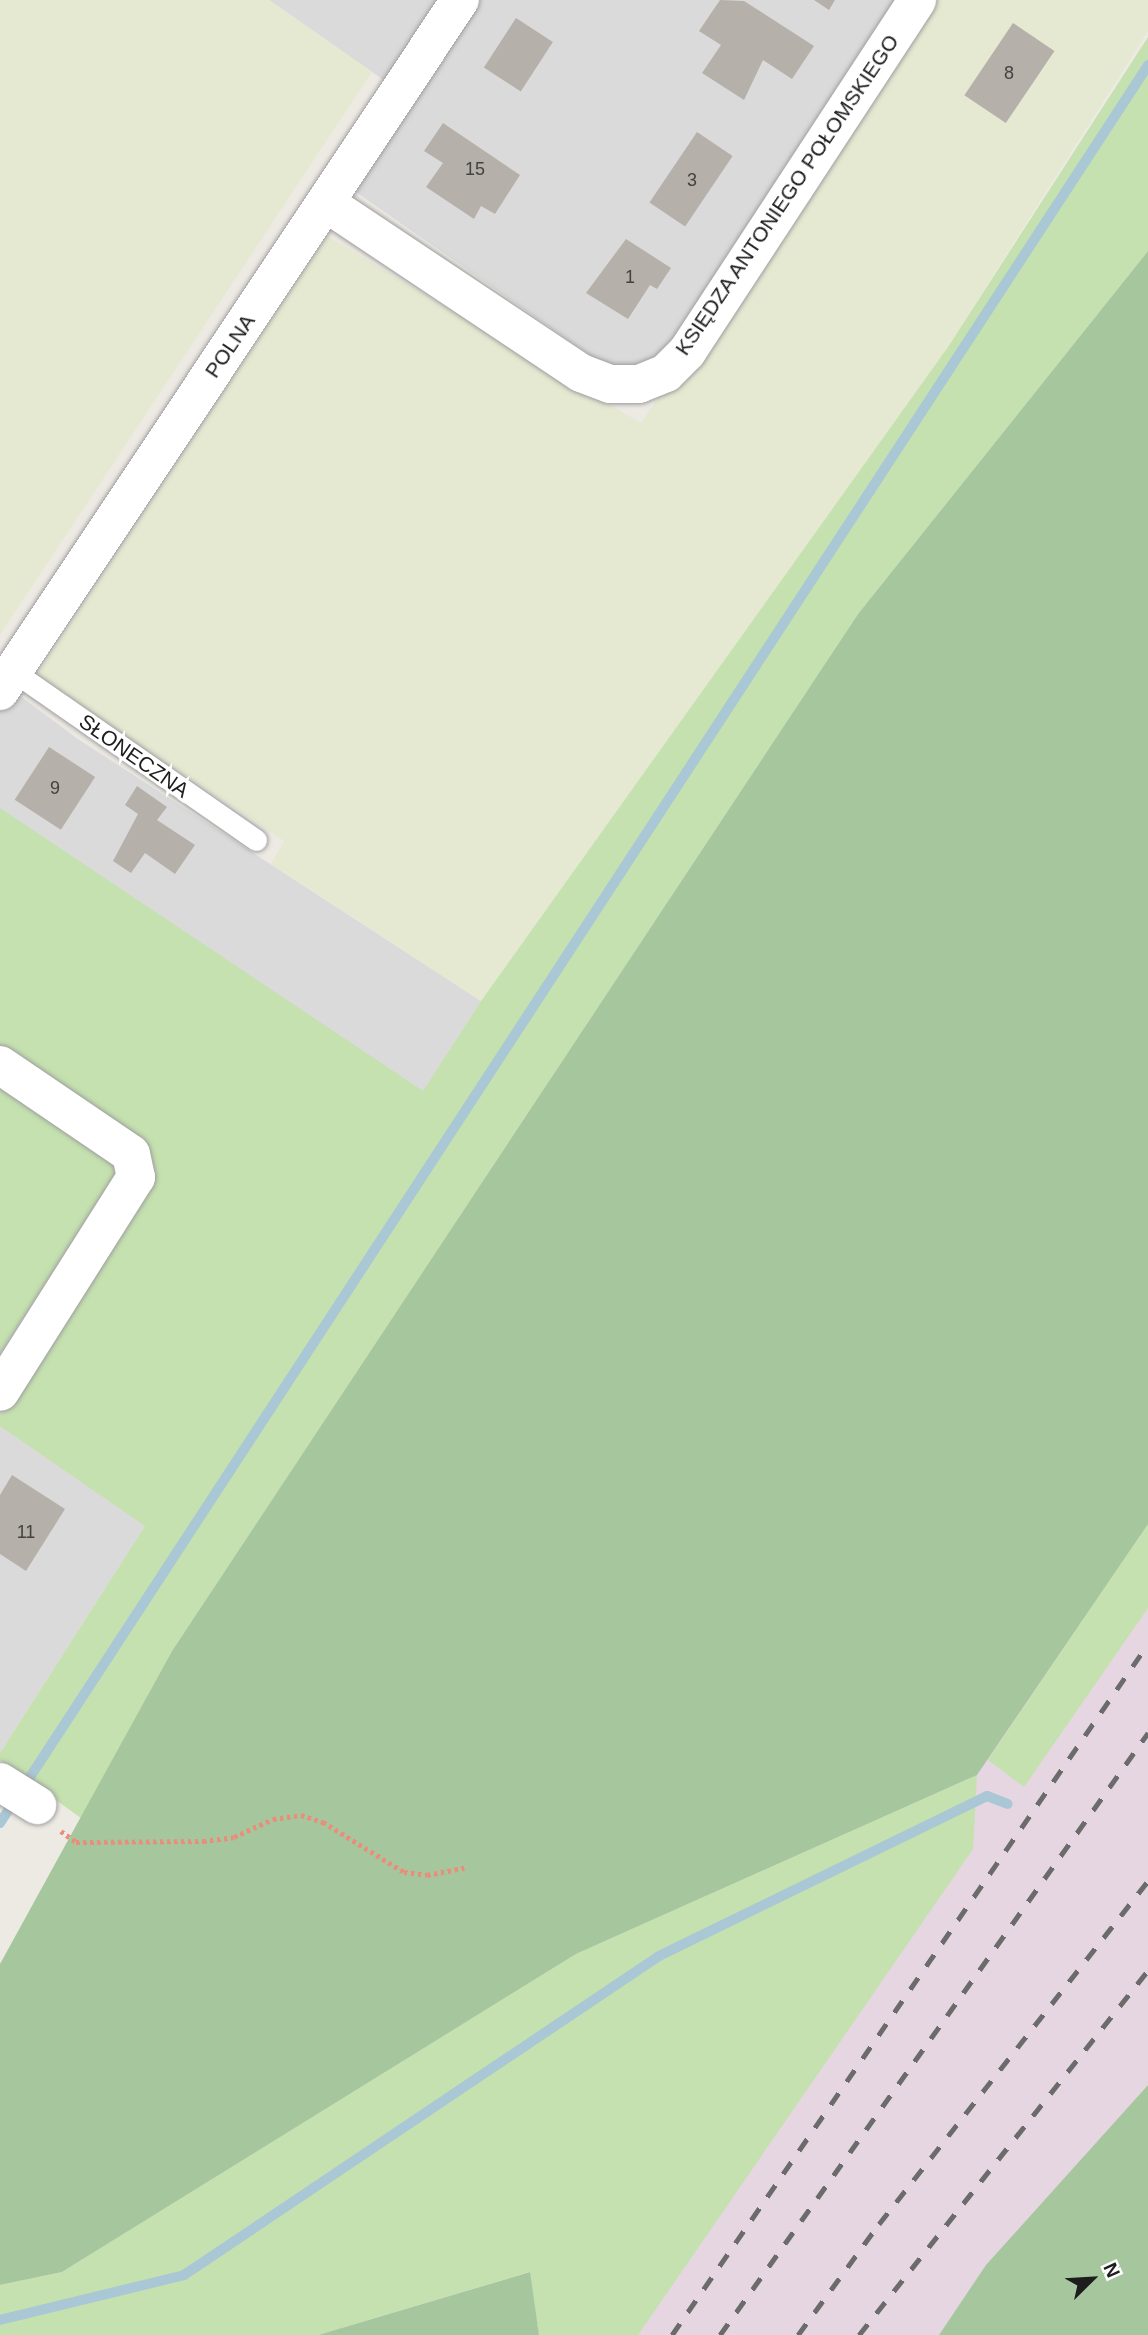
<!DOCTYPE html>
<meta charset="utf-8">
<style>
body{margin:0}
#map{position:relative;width:1148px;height:2335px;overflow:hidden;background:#edeae4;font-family:Helvetica,sans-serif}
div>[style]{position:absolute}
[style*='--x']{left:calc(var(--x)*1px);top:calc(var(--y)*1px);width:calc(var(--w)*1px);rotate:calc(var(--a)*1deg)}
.residential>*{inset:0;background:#dbdada}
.industrial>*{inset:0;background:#e5d6e1}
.farmland>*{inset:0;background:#e5e9d1}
.grass>*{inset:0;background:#c4e1af}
.forest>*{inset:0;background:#a6c79d}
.stream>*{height:10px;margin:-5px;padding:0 5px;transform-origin:5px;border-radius:5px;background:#a9c7d5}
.building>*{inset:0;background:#b5b0aa;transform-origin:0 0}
.path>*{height:4.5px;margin-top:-2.25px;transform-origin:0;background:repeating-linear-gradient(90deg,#e88e7a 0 3.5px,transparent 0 7px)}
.roads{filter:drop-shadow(0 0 2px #9e9e9e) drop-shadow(0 0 2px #9e9e9e)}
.service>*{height:21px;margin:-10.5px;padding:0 10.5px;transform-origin:10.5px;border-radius:10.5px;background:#fff}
.minor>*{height:38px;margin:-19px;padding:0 19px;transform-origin:19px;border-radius:19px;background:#fff}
.rail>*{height:5px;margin-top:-2.5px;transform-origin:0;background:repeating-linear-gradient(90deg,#6b6b6b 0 14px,transparent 0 28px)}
span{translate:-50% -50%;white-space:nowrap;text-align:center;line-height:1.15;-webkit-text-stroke:6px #fff;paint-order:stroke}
.number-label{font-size:18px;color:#434240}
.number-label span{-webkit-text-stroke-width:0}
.street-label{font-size:21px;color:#1d1d1d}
.north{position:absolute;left:1057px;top:2244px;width:70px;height:70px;-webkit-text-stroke:5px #fff;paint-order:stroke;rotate:66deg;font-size:19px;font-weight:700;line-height:28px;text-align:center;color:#1d1d1d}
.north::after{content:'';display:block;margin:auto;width:24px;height:32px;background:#1d1d1d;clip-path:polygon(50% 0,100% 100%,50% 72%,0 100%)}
</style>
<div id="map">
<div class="residential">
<div style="clip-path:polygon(269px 0,911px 0,650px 397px,346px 185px,405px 95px)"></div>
<div style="clip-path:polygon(0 681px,78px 739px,481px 1001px,0 1753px)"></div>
</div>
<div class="industrial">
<div style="clip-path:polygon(1148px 1511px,1148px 2085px,987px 2265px,939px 2335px,598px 2335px)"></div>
</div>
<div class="farmland">
<div style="clip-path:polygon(0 0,269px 0,372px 72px,0 635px)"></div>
<div style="clip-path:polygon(926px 0,1148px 0,1148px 31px,948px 347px,481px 1001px,271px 864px,284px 841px,36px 676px,327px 236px,641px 423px)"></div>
</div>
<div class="grass">
<div style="clip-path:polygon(1148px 37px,1148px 251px,858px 614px,172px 1651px,81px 1818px,0 1760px,0 1753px,145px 1526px,0 1426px,0 1416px,151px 1178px,0 1050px,0 808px,423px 1091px,481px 1001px,948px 347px)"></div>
<div style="clip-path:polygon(0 1081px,94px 1145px,118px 1171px,0 1353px)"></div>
<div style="clip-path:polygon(1148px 1524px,1148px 1608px,1024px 1787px,988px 1760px)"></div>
<div style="clip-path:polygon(977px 1775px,973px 1849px,638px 2335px,539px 2335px,529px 2272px,318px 2335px,0 2335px,0 2285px,62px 2272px,576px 1954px)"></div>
</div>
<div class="forest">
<div style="clip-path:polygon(1148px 251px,1148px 1524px,977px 1775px,576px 1954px,62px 2272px,0 2285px,0 1964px,172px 1651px,858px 614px)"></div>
<div style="clip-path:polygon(1148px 2085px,1148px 2335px,939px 2335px,986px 2265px)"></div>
<div style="clip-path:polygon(530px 2272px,539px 2335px,318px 2335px)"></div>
</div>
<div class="stream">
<div style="--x:0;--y:1823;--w:2100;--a:-56.85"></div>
<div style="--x:0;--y:2320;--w:189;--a:-13.7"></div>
<div style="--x:184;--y:2275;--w:572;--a:-33.88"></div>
<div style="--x:659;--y:1956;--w:365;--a:-26"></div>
<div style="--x:987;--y:1796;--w:22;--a:21"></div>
</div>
<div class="building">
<div style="clip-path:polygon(720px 0,744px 1px,814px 46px,792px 79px,763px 60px,744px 100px,702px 73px,721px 45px,699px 31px)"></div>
<div style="clip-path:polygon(814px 0,835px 0,829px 10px)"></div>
<div style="left:516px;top:18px;width:44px;height:59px;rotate:33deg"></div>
<div style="left:1013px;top:23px;width:50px;height:87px;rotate:34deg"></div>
<div style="clip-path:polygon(443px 123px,520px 175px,495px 214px,481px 206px,474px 219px,426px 187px,443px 163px,424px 151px)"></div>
<div style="left:697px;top:132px;width:43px;height:85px;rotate:34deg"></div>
<div style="clip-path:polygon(626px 239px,671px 268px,657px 289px,650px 285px,628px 319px,586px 293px)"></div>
<div style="left:49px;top:747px;width:55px;height:63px;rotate:33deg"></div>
<div style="clip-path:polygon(137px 786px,167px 807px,157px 820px,195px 845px,175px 874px,145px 853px,131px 873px,113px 861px,138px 814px,125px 805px)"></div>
<div style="clip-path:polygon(12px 1475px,65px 1509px,26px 1571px,0 1554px,0 1495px)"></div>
</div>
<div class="path">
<div style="--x:61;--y:1831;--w:19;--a:36"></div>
<div style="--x:76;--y:1842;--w:127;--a:-0.5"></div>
<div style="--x:203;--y:1841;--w:31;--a:-7"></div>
<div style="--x:234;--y:1837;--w:43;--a:-24.8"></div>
<div style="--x:273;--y:1819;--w:28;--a:-8"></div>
<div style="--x:301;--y:1815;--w:23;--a:18"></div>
<div style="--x:323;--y:1822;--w:95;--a:31.7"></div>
<div style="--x:404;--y:1872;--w:23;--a:7"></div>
<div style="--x:427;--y:1875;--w:38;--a:-11"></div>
</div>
<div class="roads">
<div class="service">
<div style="--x:13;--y:671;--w:296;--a:34.8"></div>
</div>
<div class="minor">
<div style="--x:326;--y:203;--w:306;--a:33.7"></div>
<div style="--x:581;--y:373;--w:31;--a:21"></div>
<div style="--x:610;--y:384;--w:29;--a:0"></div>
<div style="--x:639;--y:384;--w:29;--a:-22"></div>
<div style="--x:666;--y:373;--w:30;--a:-45"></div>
<div style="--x:687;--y:352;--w:420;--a:-56.8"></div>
<div style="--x:0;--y:691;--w:830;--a:-56.35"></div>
<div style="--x:0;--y:1065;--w:158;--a:34.2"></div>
<div style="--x:131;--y:1154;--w:24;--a:78"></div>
<div style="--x:136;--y:1177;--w:254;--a:122.3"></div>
<div style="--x:0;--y:1782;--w:44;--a:31.9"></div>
</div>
</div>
<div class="rail">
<div style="--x:672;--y:2335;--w:839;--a:-55.44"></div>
<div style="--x:720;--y:2335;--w:739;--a:-54.59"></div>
<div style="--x:798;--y:2335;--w:137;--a:-53.9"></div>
<div style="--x:879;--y:2224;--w:436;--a:-51.9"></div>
<div style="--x:859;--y:2335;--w:466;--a:-51.6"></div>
</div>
<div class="number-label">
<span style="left:1009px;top:73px">8</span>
<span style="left:475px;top:169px">15</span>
<span style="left:692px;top:180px">3</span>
<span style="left:630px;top:277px">1</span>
<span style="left:55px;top:788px">9</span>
<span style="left:26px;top:1532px">11</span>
</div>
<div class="street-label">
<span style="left:787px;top:195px;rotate:-56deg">KSIĘDZA ANTONIEGO POŁOMSKIEGO</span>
<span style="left:230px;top:346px;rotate:-56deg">POLNA</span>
<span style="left:134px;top:756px;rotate:35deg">SŁONECZNA</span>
</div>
<div class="north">N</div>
</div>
